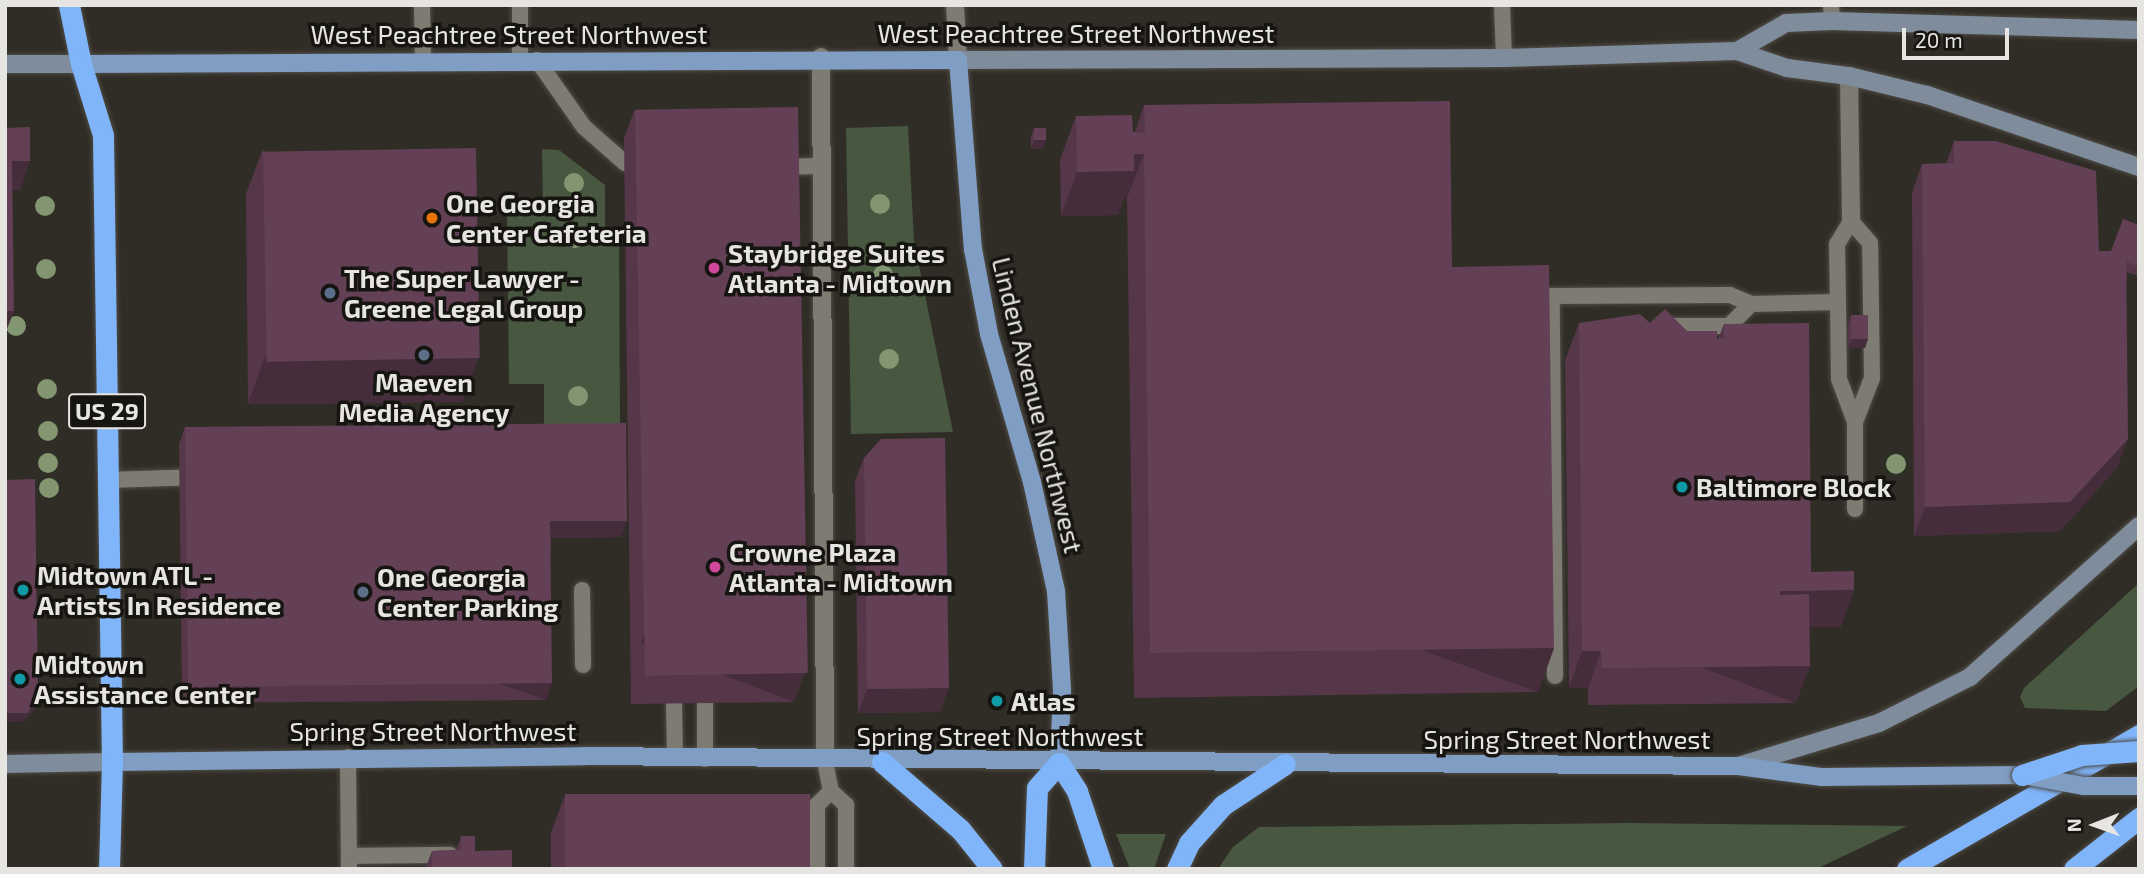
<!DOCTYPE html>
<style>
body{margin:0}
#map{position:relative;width:2144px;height:874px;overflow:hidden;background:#302d26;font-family:"Exo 2",sans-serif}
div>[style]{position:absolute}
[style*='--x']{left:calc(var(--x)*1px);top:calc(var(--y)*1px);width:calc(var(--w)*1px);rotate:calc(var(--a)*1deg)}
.green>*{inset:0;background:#485840}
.roads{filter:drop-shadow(0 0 2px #4e4b46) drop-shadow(0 0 2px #4e4b46)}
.lane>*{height:16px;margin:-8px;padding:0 8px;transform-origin:8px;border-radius:8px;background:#7e7b72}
.street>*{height:18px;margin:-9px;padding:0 9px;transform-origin:9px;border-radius:9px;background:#7e7b72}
.secondary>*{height:18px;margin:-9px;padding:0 9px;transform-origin:9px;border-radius:9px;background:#7f8c9b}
.primary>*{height:18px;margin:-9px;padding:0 9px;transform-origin:9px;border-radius:9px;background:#809ec4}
.highway>*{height:21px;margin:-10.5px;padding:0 10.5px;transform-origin:10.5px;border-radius:10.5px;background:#81b5fa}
.bridges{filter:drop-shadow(0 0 2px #4e4b46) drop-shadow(0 0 2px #4e4b46)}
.primary-bridge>*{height:18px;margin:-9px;padding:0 9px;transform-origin:9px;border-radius:9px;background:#809ec4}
.highway-bridge>*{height:21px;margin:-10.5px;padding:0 10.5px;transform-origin:10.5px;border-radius:10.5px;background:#81b5fa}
.trees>*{width:20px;height:20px;margin:-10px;border-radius:50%;background:#829672}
.wall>*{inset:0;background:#553749}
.shaded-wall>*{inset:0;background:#452d3c;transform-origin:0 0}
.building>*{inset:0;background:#634055;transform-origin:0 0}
.dots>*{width:19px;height:19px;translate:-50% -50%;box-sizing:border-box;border:4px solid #171512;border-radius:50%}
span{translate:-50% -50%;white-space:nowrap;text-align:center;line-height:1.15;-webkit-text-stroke:7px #171512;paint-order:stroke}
.shield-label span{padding:2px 5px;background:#171512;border:2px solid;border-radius:5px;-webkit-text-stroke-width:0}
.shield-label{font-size:24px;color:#e7e5e1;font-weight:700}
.street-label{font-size:26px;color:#e7e5e1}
.poi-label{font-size:26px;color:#e7e5e1;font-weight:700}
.left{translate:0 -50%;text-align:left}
.frame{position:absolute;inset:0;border:7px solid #e7e5e1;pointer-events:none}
.north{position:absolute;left:2060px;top:790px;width:70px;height:70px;-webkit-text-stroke:5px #171512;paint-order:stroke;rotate:269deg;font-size:19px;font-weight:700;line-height:28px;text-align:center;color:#e7e5e1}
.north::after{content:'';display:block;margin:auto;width:24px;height:32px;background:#e7e5e1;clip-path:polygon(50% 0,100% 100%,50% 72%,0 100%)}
.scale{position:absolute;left:1902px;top:28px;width:107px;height:32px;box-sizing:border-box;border:4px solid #e7e5e1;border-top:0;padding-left:9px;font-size:21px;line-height:24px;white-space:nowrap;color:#e7e5e1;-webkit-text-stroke:5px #171512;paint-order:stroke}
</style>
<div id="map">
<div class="green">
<div style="clip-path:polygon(908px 126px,914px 241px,953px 432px,851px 434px,846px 128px)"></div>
<div style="clip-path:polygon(542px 149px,559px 150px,605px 185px,605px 228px,619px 227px,620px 430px,544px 430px,544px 384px,509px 384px,507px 207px,543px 206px)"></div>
<div style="clip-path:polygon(2139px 583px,2139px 686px,2106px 711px,2025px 708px,2020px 697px,2024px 688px)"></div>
<div style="clip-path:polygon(1629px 823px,1907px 826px,1816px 869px,1218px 869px,1233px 847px,1259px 827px)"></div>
<div style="clip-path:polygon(1116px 834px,1166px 834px,1154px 869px,1130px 869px)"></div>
</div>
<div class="roads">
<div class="lane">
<div style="--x:422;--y:5;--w:56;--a:89"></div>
<div style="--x:520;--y:5;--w:55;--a:90"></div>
<div style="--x:1502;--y:5;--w:53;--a:87.8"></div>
<div style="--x:1831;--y:5;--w:16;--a:86"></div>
<div style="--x:537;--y:60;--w:82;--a:55"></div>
<div style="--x:584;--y:127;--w:55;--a:41.3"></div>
<div style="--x:788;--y:167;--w:33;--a:-2"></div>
<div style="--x:1661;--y:326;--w:68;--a:0"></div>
<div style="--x:1729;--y:326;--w:31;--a:-45"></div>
<div style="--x:1751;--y:304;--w:87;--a:-1.3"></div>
<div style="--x:1855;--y:422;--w:47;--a:-68.9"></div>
<div style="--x:1872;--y:378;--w:135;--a:-90.8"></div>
<div style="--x:1870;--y:243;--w:29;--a:-131"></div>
<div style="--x:1851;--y:221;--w:27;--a:121"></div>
<div style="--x:1837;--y:244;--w:58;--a:89"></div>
<div style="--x:1838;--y:302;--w:77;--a:89.3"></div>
<div style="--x:1839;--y:379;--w:46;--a:69.6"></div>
<div style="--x:1855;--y:422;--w:87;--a:90"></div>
<div style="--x:108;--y:480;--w:92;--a:-1.9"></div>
<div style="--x:582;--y:590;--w:75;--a:89.2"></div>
<div style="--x:1555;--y:676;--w:380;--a:-90.5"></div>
<div style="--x:1552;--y:296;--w:178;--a:-0.3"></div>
<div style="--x:1730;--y:295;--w:23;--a:23"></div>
<div style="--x:674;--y:704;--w:54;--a:88.9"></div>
<div style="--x:348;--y:757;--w:112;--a:89.5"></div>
<div style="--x:705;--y:759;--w:56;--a:-90"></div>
<div style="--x:825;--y:761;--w:31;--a:79"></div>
<div style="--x:831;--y:791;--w:21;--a:43"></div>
<div style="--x:846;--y:805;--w:64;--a:90"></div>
<div style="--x:349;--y:856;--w:101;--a:-0.6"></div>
<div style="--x:817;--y:869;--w:64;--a:-90"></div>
<div style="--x:817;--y:805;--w:20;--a:-45"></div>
</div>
<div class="street">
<div style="--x:955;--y:5;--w:55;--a:86.9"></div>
<div style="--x:821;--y:57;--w:704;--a:89.67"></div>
<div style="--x:1849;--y:76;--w:145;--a:89.2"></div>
</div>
<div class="secondary">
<div style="--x:1737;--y:51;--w:53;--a:18.8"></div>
<div style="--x:1787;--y:68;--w:63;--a:7.4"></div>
<div style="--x:1849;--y:76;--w:80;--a:13.7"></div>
<div style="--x:1927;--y:95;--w:224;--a:18.8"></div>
<div style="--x:958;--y:60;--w:546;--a:-0.21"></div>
<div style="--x:1504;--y:58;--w:233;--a:-1.7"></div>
<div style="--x:1737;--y:51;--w:56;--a:-29.7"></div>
<div style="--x:1786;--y:23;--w:46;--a:-2.5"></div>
<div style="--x:1832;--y:21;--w:307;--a:1.7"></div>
<div style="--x:5;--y:64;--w:76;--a:0"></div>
<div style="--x:5;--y:764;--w:107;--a:-1.1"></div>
<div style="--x:1738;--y:766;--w:147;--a:-17"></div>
<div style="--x:1879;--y:723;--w:102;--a:-26.8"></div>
<div style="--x:1970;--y:677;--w:227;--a:-41.8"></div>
</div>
<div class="primary">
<div style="--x:81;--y:64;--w:877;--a:-0.26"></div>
<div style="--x:958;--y:60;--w:190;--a:85.5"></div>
<div style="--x:973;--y:249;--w:86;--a:79.3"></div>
<div style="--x:989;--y:334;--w:154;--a:73.8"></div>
<div style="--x:1032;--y:482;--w:112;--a:77.6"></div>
<div style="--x:1056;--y:591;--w:99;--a:86.5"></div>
<div style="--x:1062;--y:690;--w:73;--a:92.4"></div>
<div style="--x:112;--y:762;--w:472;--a:-0.7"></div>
<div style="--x:584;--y:756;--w:1154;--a:0.5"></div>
<div style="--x:1738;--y:766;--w:85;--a:7.5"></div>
<div style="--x:1822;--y:777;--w:200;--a:-0.6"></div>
</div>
<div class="highway">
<div style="--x:69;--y:5;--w:60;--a:78.5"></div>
<div style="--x:81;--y:64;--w:74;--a:72.8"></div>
<div style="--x:103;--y:135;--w:627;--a:89.18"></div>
<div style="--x:112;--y:762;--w:107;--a:91.6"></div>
<div style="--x:882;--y:762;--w:103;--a:40.7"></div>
<div style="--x:960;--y:829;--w:51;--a:51.3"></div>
<div style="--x:1034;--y:869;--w:81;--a:-87.9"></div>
<div style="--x:1037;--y:788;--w:33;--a:-49"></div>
<div style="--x:1059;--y:763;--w:33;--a:57"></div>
<div style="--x:1077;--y:791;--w:82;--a:71.6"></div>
<div style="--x:1177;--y:869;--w:29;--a:-65"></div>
<div style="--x:1189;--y:843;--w:51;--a:-48.2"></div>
<div style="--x:1223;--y:805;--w:74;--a:-33.5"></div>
<div style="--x:1907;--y:869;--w:268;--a:-30"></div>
<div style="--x:2074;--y:869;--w:83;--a:-38.1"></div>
</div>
</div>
<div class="bridges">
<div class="primary-bridge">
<div style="--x:2022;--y:775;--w:62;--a:10.2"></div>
<div style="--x:2083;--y:786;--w:56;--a:0"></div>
</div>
<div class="highway-bridge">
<div style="--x:2022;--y:775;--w:63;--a:-18.4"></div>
<div style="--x:2082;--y:755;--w:57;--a:-4"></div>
</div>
</div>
<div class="trees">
<div style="left:574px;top:183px"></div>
<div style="left:880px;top:204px"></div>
<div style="left:45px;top:206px"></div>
<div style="left:575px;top:238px"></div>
<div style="left:46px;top:269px"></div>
<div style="left:883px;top:275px"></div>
<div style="left:16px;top:326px"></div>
<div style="left:889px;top:359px"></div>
<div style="left:47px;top:389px"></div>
<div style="left:578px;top:396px"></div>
<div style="left:48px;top:431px"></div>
<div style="left:48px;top:463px"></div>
<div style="left:1896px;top:464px"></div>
<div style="left:49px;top:488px"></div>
</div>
<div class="wall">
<div style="clip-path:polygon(1144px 105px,1452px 267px,1554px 648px,1538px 692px,1134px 698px,1127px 198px,1124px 198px,1118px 215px,1061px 216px,1060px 160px,1076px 116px,1135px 132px)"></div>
<div style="clip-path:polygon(635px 109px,794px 702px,631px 704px,624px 138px)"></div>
<div style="clip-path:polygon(1034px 128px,1043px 148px,1031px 149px,1031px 136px)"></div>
<div style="clip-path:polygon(1954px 141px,2099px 251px,2111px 251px,2139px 225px,2139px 276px,2127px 272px,2117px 468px,2060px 531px,1914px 536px,1912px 193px,1922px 164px,1946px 164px)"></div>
<div style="clip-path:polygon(263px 149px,478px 358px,462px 402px,248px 404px,246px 194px)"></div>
<div style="clip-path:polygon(1851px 315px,1865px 348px,1848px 348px,1848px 324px)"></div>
<div style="clip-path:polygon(1579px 323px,1650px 323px,1717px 339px,1718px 339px,1724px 324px,1811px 572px,1841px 627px,1809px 627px,1796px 703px,1588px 705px,1588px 688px,1569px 688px,1565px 360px)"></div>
<div style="clip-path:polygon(185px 427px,627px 521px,621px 537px,551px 538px,546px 700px,182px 703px,179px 444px)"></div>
<div style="clip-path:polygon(864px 458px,940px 712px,858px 713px,855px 481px)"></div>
<div style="clip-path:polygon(565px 795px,810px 869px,551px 869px,551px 832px)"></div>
<div style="clip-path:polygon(461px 836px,475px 851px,512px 869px,425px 869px,432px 851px,456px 850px)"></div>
</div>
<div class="shaded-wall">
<div style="clip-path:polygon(1034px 140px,1046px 140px,1043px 148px,1031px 149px)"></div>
<div style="clip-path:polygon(1134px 154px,1144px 154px,1127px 198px,1124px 198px,1118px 215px,1061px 216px,1077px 172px)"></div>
<div style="clip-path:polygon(12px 161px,30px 161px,20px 190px,5px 190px)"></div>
<div style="clip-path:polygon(5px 311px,14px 311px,5px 334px)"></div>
<div style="clip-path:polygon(1852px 339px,1868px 339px,1865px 348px,1848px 348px)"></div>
<div style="clip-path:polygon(478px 358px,462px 402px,248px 404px,264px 359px)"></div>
<div style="clip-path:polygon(2128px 439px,2117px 468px,2060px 531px,1914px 536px,1925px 507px)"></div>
<div style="clip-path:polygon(550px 521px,627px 521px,621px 537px,544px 538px)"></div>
<div style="clip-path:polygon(1854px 590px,1841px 627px,1766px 628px,1780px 591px)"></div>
<div style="left:1554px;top:648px;width:47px;height:404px;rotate:110deg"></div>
<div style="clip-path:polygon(1582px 651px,1601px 651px,1588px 688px,1569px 688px)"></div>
<div style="left:1810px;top:666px;width:40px;height:208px;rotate:111deg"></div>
<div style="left:805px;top:673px;width:31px;height:164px;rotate:111deg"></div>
<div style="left:552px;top:683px;width:18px;height:364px;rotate:109deg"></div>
<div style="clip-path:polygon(949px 688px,940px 712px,858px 713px,867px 689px)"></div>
<div style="clip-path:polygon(38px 700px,35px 709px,24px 721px,5px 722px,5px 713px)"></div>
</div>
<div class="building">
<div style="clip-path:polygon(1450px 101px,1452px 267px,1549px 265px,1554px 648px,1150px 653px,1144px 154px,1134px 154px,1134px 171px,1077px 172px,1076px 116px,1132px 115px,1133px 132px,1145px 133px,1144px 105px)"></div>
<div style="left:798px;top:107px;width:566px;height:163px;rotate:89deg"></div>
<div style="clip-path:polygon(30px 127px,30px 161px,12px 161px,14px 311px,5px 311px,5px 128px)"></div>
<div style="left:1034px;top:128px;width:12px;height:12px"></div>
<div style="clip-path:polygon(1954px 141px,1996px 141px,2096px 171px,2099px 251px,2126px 251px,2128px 439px,2070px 502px,1925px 507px,1922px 164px,1954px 163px)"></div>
<div style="left:476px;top:148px;width:210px;height:213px;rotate:89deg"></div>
<div style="clip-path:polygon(2123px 219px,2139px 225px,2139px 267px,2127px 262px,2126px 251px,2111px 251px)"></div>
<div style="clip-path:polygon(1665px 309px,1687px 331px,1717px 331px,1717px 339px,1724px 339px,1724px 324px,1809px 323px,1811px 572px,1854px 571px,1854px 590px,1780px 591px,1780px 595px,1809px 594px,1810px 666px,1602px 668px,1601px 651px,1582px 651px,1579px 323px,1640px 314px,1650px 323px)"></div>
<div style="left:1851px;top:315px;width:17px;height:24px"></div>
<div style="clip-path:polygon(626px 423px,627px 521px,550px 521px,552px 683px,188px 687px,185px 427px)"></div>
<div style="clip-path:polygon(945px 438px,949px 688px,867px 689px,864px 458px,881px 439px)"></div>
<div style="clip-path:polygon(35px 479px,38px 700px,27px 713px,5px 713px,5px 480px)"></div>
<div style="left:810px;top:794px;width:75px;height:245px;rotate:90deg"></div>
<div style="clip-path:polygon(461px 836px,475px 836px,475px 851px,512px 850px,512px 869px,432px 869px,432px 851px,461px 850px)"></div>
</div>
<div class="dots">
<div style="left:432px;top:218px;background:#e8710a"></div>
<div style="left:714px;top:268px;background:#d1479c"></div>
<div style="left:330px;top:293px;background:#5c6f8a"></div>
<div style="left:424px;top:355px;background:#5c6f8a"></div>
<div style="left:1682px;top:487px;background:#0f9aa8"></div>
<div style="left:715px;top:567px;background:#d1479c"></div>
<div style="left:23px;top:590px;background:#0f9aa8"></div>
<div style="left:363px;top:592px;background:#5c6f8a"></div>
<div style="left:20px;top:679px;background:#0f9aa8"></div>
<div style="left:997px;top:701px;background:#0f9aa8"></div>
</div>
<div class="shield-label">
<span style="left:107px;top:411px">US 29</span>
</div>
<div class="street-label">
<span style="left:1076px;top:33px">West Peachtree Street Northwest</span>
<span style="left:509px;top:34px">West Peachtree Street Northwest</span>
<span style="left:1038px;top:405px;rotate:76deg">Linden Avenue Northwest</span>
<span style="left:433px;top:731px">Spring Street Northwest</span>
<span style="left:1000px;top:736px">Spring Street Northwest</span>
<span style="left:1567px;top:739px">Spring Street Northwest</span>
</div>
<div class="poi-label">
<span class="left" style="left:446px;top:218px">One Georgia<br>Center Cafeteria</span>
<span class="left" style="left:728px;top:268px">Staybridge Suites<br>Atlanta - Midtown</span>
<span class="left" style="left:344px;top:293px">The Super Lawyer -<br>Greene Legal Group</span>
<span style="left:424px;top:397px">Maeven<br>Media Agency</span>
<span class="left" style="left:1696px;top:487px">Baltimore Block</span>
<span class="left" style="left:729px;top:567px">Crowne Plaza<br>Atlanta - Midtown</span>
<span class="left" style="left:37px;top:590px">Midtown ATL -<br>Artists In Residence</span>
<span class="left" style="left:377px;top:592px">One Georgia<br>Center Parking</span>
<span class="left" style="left:34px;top:679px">Midtown<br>Assistance Center</span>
<span class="left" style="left:1011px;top:701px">Atlas</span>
</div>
<div class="frame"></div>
<div class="north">N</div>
<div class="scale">20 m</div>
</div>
